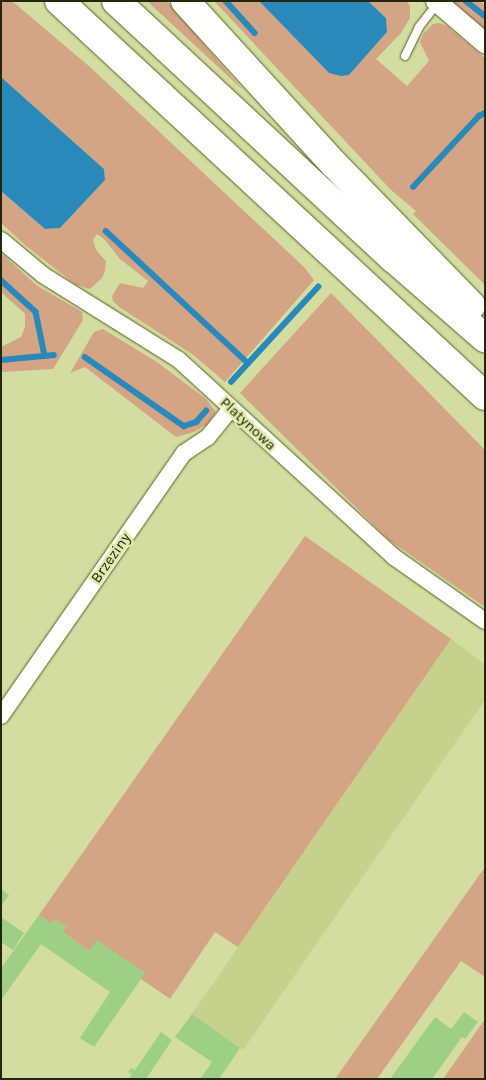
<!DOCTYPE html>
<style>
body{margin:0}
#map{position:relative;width:486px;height:1080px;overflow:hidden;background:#d2dd9f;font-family:Karla,sans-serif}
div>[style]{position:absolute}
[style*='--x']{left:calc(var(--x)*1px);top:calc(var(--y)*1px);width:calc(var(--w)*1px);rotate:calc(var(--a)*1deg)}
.built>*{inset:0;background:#c6d28c}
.green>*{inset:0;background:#d4a584}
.water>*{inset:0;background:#2989ba}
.stream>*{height:5.5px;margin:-2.75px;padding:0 2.75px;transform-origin:2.75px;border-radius:2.75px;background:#2989ba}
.building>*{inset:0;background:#9dcf85}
.roads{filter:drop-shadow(0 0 1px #596126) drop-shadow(0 0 1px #596126)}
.service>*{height:8px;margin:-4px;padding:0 4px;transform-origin:4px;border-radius:4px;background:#fff}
.minor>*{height:16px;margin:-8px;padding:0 8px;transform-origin:8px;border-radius:8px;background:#fff}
.tertiary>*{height:20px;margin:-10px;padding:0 10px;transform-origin:10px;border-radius:10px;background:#fff}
.motorway>*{height:28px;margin:-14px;padding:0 14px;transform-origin:14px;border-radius:14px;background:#fff}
span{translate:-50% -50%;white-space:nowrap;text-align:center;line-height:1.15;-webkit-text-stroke:5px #dfeaab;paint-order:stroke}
.street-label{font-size:15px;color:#23270e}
.frame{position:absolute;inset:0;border:2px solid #23270e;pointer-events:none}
</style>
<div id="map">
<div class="built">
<div style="clip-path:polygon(451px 639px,485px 664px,485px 700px,243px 1050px,192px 1014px)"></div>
</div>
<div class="green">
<div style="clip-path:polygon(1px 1px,12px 1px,90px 67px,304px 267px,314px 280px,225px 382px,192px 354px,119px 307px,113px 301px,112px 296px,120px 283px,143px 288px,148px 281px,120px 259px,104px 239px,97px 234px,93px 240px,96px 250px,106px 261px,105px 271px,102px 278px,90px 289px,76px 285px,25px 245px,1px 223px,1px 191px,45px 229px,60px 228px,105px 180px,104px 169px,1px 77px)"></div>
<div style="clip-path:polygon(147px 1px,167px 1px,243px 90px)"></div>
<div style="clip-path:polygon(214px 1px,259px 1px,329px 73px,349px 75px,387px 32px,386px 18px,368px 1px,407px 1px,410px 6px,410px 18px,401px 33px,376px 59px,407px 86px,429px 61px,420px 42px,423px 34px,433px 24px,439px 23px,447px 26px,485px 58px,485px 285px,413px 214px,416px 211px,391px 190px)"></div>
<div style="clip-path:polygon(452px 1px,480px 1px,485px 5px,485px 30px)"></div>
<div style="clip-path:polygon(1px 253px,36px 285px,82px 312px,83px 320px,53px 369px,1px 372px,1px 347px,21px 337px,25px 327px,25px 314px,1px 292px)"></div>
<div style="clip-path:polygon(331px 293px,485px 450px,485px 607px,389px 540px,240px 393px)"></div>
<div style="clip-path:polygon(103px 329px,157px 362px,206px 399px,216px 412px,207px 424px,194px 432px,176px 437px,85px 367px,70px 373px,94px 332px)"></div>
<div style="clip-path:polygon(305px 536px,451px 639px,238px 947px,215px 932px,170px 999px,141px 979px,144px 972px,97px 941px,89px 951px,63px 932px,66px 927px,55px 919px,51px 924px,39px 915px)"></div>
<div style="clip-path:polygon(485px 867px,485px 977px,461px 961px,377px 1079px,335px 1079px)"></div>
<div style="clip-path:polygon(485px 1019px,485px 1079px,443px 1079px)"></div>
</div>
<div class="water">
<div style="clip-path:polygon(259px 1px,368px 1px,386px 18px,387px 32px,349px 75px,341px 76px,329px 73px)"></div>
<div style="clip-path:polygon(1px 77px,104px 169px,105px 180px,60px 228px,45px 229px,1px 191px)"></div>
</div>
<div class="stream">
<div style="--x:226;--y:1;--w:43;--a:47.8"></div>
<div style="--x:466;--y:1;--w:24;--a:38"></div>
<div style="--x:413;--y:187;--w:97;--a:-47.1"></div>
<div style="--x:479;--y:116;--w:7;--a:-27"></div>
<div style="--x:106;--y:231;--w:194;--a:42.9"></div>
<div style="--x:1;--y:280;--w:47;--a:42.4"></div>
<div style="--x:36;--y:312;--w:45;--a:78.4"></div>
<div style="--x:85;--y:357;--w:121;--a:34.9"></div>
<div style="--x:184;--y:426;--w:13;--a:-18"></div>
<div style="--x:196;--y:422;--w:15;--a:-48"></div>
<div style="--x:1;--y:360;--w:53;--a:-5.4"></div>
<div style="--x:231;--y:382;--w:129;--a:-47.5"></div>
</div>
<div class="building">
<div style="clip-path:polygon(1px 889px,9px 895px,1px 906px)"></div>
<div style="clip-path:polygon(39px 915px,51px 924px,55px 919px,66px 927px,63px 932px,89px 951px,97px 940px,145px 973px,94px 1047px,80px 1038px,110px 992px,41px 944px,1px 1000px,1px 968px)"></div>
<div style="clip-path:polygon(1px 917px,24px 933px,13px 950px,1px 942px)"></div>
<div style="clip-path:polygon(464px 1012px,478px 1022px,465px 1039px,462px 1037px,432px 1079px,390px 1079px,435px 1017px,451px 1029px)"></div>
<div style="clip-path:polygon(192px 1014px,240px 1048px,219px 1079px,200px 1079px,212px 1062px,175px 1037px)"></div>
<div style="clip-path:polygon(161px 1032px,172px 1040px,146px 1079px,129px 1079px,132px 1074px,128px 1072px,131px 1068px,135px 1070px)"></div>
</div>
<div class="roads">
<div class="service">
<div style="--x:405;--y:56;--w:32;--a:-64"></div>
<div style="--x:419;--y:27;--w:29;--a:-52"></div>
</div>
<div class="minor">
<div style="--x:1;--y:240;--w:55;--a:39.8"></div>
<div style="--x:43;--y:275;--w:160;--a:32"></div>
<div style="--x:179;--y:360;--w:292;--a:42.5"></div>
<div style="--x:394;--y:557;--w:111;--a:35.1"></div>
<div style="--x:1;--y:716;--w:320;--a:-55.2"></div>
<div style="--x:184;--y:453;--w:29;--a:-34"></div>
<div style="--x:208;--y:437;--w:36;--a:-51"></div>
</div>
<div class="tertiary">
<div style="--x:436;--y:1;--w:65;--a:40.6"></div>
</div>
<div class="motorway">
<div style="--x:59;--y:1;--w:581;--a:42.84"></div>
<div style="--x:116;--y:1;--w:379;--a:42.9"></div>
<div style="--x:394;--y:259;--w:121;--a:41"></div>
<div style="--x:185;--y:1;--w:221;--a:47.6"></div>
<div style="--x:334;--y:164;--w:197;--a:45.8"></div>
</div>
</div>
<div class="street-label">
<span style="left:248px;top:424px;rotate:43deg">Platynowa</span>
<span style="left:111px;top:558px;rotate:-55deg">Brzeziny</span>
</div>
<div class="frame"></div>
</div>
